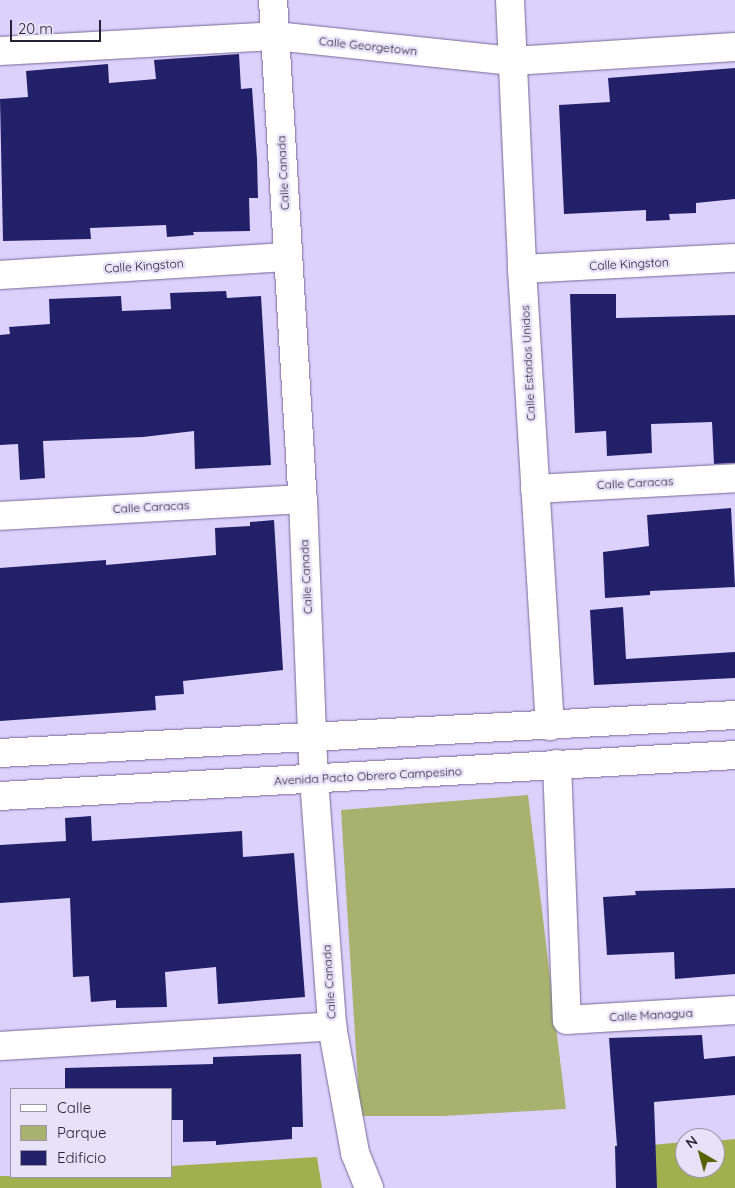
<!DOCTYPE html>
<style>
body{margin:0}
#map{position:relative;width:735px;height:1188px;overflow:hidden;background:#dcd0fc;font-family:Quicksand,sans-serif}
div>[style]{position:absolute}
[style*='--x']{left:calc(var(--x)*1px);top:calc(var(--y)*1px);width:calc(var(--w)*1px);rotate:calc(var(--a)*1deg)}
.green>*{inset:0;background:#a6b26d}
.forest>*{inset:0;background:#a1b04f}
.building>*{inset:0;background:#222069}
.roads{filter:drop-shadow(0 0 1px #77699a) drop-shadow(0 0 1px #77699a)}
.minor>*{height:28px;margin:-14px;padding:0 14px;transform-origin:14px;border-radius:14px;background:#fff}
span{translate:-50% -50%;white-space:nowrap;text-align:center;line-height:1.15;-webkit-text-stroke:5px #e7e2f8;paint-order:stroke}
.street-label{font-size:12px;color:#262135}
.legend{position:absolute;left:10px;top:1088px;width:162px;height:90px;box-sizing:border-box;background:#e7e2f8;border:1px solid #9a95aa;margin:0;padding:6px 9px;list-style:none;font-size:15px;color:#262135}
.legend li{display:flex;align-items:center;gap:10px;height:25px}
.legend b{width:25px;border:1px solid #9a95aa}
.north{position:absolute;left:675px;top:1128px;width:50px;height:50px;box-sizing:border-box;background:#e7e2f8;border:1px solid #9a95aa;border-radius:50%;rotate:322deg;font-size:14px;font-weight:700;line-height:20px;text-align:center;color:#262135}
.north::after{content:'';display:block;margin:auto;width:18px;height:22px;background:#586202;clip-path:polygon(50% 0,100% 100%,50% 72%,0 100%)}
.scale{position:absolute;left:10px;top:20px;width:91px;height:22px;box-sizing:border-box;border:2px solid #262135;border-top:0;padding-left:6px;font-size:15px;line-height:18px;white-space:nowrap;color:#262135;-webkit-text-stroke:4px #e7e2f8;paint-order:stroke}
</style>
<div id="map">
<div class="green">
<div style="clip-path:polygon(528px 795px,566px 1109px,443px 1116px,360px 1116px,341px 810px)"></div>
</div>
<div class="forest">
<div style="clip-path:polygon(735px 1139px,735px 1188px,652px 1188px,651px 1145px,685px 1142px,685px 1168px,715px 1168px,715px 1141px)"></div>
<div style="clip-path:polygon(317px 1157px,322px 1188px,0 1188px,0 1176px,171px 1177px,171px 1166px)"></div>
</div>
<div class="building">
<div style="clip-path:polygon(239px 54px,241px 89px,252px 88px,257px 159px,258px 198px,249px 198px,250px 231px,193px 232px,194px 235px,167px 237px,166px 225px,90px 228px,91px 239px,3px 241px,0 99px,28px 97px,26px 71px,108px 64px,109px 83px,156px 79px,154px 60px)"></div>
<div style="clip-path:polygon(735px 68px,735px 199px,696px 203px,696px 213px,669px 214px,670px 220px,646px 221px,646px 210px,564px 214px,559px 105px,610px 102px,608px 78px)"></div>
<div style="clip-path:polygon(226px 291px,227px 298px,261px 296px,271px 465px,195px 469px,194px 431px,143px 437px,43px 441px,45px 478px,20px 480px,18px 444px,0 445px,0 335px,10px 334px,9px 327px,50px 324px,49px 299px,121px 296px,122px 311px,171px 309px,170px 293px)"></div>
<div style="clip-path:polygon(570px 294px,616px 294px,616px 318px,735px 315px,735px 463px,714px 464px,712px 422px,651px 424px,652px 453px,607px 456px,606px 431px,575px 433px)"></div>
<div style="clip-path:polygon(731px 508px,735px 587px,650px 591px,650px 595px,605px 598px,603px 552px,649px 546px,647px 515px)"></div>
<div style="clip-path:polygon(274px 520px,283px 670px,183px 681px,184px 694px,155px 696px,156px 710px,0 721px,0 568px,106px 560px,106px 565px,216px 555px,215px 528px,250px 526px,250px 522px)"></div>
<div style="clip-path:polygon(623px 607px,626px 659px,735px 652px,735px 678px,594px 685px,590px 610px)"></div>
<div style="clip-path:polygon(91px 816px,92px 841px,242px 831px,243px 857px,294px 853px,305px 997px,218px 1004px,216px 967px,165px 972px,167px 1007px,116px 1008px,116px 1000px,91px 1002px,89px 976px,73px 977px,70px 898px,0 903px,0 845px,66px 841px,65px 818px)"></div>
<div style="clip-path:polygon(735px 888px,735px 974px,675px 979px,674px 952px,607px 955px,603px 897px,636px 895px,635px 891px)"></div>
<div style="clip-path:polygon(702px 1035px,704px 1059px,735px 1056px,735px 1095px,654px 1102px,657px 1188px,616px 1188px,615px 1146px,617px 1146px,609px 1038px)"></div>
<div style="clip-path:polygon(301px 1054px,303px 1127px,292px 1127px,292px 1139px,216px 1145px,216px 1141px,183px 1142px,183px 1120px,171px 1120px,171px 1089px,65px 1089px,65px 1068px,213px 1064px,213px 1057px)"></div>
</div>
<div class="roads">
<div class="minor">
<div style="--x:273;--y:0;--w:500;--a:86.6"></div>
<div style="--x:303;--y:499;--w:280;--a:87.8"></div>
<div style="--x:314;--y:779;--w:248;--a:85.8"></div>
<div style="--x:332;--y:1026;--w:129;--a:79.7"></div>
<div style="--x:355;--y:1153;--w:38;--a:68"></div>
<div style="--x:510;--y:0;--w:269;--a:87.4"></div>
<div style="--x:522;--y:269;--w:458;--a:86.5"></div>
<div style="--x:0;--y:51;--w:275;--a:-3.1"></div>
<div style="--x:275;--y:36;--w:239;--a:6"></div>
<div style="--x:513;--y:61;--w:222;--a:-3.6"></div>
<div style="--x:522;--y:269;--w:213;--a:-3"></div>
<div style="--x:0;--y:275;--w:288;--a:-3.6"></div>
<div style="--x:535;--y:489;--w:200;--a:-3.1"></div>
<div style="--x:0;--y:516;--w:303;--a:-3.2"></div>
<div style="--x:0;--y:753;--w:736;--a:-2.96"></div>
<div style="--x:557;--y:764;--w:256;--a:87.8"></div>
<div style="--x:567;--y:1020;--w:168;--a:-3.4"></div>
<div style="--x:0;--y:796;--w:736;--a:-3.19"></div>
<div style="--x:0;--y:1046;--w:333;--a:-3.4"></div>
</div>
</div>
<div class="street-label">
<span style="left:368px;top:46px;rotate:6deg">Calle Georgetown</span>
<span style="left:283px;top:173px;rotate:-93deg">Calle Canada</span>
<span style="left:629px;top:264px;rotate:-3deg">Calle Kingston</span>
<span style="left:144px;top:266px;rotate:-4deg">Calle Kingston</span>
<span style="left:528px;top:363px;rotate:-93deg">Calle Estados Unidos</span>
<span style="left:635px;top:483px;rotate:-3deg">Calle Caracas</span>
<span style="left:151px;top:507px;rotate:-3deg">Calle Caracas</span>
<span style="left:306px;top:577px;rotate:-93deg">Calle Canada</span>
<span style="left:368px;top:776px;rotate:-3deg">Avenida Pacto Obrero Campesino</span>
<span style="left:329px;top:982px;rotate:-94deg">Calle Canada</span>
<span style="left:651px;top:1015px;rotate:-3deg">Calle Managua</span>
</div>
<ul class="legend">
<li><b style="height:6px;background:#fff"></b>Calle</li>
<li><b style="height:14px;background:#a6b26d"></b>Parque</li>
<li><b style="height:14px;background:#222069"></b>Edificio</li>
</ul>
<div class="north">N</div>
<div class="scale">20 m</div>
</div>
